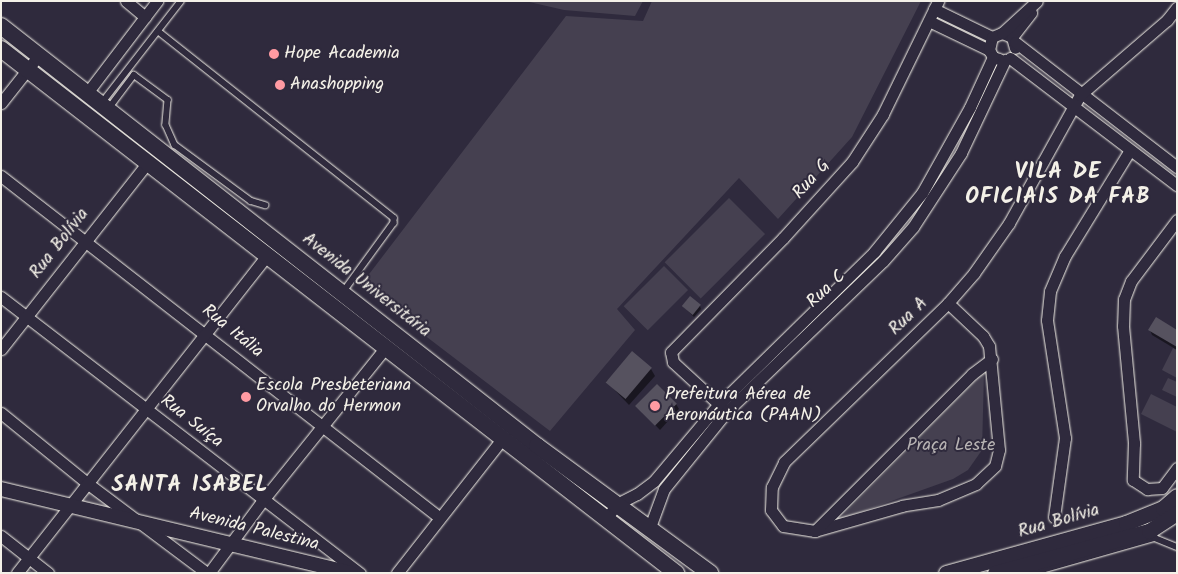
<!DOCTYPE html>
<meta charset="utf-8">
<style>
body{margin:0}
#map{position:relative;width:1178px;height:574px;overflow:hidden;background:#2f2a3d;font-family:Kalam,sans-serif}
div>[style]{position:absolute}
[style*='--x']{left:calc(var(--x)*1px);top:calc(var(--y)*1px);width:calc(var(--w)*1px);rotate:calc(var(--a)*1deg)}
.green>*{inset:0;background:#454050;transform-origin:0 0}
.shadow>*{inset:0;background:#0007}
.building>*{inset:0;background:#56525f;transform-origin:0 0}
.roads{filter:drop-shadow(0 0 1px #f4f1e8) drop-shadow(0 0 1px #f4f1e8)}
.service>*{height:5.5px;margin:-2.75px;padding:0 2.75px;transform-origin:2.75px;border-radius:2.75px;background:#2f2a3d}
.minor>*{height:11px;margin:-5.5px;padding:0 5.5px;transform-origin:5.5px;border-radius:5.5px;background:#2f2a3d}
.tertiary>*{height:14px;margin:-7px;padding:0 7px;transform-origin:7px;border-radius:7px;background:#2f2a3d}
.secondary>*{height:15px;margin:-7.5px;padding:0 7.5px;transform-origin:7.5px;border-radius:7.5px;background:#2f2a3d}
.primary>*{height:16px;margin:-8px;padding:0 8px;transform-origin:8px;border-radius:8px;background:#2f2a3d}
.dots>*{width:14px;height:14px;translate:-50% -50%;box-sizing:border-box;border:2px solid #2f2a3d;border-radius:50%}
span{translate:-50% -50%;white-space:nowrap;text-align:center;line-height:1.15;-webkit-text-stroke:4px #2f2a3d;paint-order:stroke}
.poi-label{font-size:18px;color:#f4f1e8}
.left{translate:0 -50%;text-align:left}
.street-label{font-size:18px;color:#f4f1e8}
.park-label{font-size:18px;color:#b7b3b3}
.district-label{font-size:22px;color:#f4f1e8;font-weight:700;letter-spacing:1px}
.frame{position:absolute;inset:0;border:2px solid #f4f1e8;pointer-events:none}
</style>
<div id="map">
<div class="green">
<div style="clip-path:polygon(525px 1px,643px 1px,635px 16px,564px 10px)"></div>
<div style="clip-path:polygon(652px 1px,921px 1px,852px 137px,778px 219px,739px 178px,617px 309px,635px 330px,550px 431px,360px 286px,566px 16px,643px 21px)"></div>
<div style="left:729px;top:198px;width:51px;height:91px;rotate:45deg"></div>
<div style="left:664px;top:266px;width:34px;height:57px;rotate:45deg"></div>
<div style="clip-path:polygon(1173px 348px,1177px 350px,1177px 378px,1162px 370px)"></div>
<div style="clip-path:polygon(984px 372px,982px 450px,968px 470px,953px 479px,838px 520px)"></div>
<div style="clip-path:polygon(1168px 378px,1177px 382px,1177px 397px,1162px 390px)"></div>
<div style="clip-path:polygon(1151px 394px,1177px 407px,1177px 432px,1141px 414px)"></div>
<div style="clip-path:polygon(89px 485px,118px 509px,77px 503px)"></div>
</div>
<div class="shadow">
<div style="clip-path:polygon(683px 306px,700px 306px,701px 309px,694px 317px)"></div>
<div style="clip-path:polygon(1150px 330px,1177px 331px,1177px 350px,1152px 335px)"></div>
<div style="clip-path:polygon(651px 369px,655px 376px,629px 405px,606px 381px)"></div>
<div style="clip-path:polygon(676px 404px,679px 409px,660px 430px,638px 407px)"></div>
</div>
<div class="building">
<div style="left:690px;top:296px;width:14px;height:13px;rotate:39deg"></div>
<div style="clip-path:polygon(1156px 317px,1177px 330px,1177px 347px,1148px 330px)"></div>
<div style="left:632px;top:351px;width:26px;height:41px;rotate:40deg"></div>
<div style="left:657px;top:384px;width:28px;height:31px;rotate:45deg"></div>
<div style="clip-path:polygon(24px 566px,35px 573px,18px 573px)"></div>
</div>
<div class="roads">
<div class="service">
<div style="--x:158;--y:31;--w:301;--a:38.4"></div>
<div style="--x:394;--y:218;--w:5;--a:90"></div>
<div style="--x:394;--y:223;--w:87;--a:126.1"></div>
<div style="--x:101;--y:104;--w:130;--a:-52.2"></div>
<div style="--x:109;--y:108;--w:41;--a:-52.9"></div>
<div style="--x:134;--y:75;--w:42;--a:36.3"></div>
<div style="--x:168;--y:100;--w:25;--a:95"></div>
<div style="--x:166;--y:125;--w:22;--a:66"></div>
<div style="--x:175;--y:145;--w:94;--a:36.4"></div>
<div style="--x:251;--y:201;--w:15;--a:16"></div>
<div style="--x:1031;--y:573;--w:129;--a:-15.8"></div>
<div style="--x:1155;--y:538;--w:24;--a:22"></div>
</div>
<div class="minor">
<div style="--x:126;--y:1;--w:25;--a:40"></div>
<div style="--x:934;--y:9;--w:64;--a:25.8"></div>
<div style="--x:929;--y:21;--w:67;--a:25.8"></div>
<div style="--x:1002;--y:33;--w:11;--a:22"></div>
<div style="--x:1012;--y:37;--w:11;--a:75"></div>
<div style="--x:1012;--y:37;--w:31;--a:-52"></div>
<div style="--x:1015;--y:42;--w:205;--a:37.7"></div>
<div style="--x:1010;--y:58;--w:210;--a:37.3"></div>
<div style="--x:999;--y:59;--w:6;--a:-162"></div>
<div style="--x:993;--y:57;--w:8;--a:-120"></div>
<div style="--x:989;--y:50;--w:13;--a:-77"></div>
<div style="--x:992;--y:37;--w:11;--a:-22"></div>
<div style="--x:1002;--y:33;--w:47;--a:-42.4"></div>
<div style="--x:87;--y:93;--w:116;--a:-52.7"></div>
<div style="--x:1;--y:103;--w:61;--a:-51.6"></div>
<div style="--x:1;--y:176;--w:556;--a:37.92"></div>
<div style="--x:1177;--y:220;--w:76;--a:127"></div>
<div style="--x:1131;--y:281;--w:19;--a:111"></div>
<div style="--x:1124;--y:299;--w:27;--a:92"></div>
<div style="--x:1123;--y:326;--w:118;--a:84.6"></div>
<div style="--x:1134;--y:443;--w:37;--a:92"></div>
<div style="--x:1133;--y:480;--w:17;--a:33"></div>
<div style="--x:1147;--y:489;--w:15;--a:-4"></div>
<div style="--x:1162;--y:488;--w:25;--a:-53"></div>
<div style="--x:1;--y:297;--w:453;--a:37.6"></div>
<div style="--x:948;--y:303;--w:48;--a:43.3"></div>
<div style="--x:983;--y:336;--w:12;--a:59"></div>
<div style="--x:989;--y:346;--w:104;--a:84.5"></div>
<div style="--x:999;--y:450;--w:16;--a:104"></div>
<div style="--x:995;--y:466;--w:26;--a:137"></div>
<div style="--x:976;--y:484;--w:41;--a:157.2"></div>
<div style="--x:938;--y:500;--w:36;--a:171"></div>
<div style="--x:902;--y:506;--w:91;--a:164"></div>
<div style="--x:815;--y:531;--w:32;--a:-171"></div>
<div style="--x:783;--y:526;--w:20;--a:-127"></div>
<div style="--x:771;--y:510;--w:23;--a:-88"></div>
<div style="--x:772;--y:487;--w:28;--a:-64"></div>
<div style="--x:784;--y:462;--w:228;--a:-44.1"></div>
<div style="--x:948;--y:303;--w:40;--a:-49"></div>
<div style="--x:974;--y:273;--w:61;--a:-55"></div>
<div style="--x:1009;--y:223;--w:146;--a:-61"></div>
<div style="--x:1080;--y:95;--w:115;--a:-40.8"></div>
<div style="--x:1167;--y:20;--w:16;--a:-52"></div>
<div style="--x:1;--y:349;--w:238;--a:-51.8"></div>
<div style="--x:723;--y:408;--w:68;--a:-137.4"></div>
<div style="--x:673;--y:362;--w:10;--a:-101"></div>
<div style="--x:671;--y:352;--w:160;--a:-45.5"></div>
<div style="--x:783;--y:238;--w:103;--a:-47.8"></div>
<div style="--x:852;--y:162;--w:57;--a:-57.1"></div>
<div style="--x:883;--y:114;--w:126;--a:-64"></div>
<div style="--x:1;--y:413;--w:111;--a:39.1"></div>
<div style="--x:87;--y:483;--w:150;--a:36.9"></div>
<div style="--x:1054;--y:517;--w:80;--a:-82.1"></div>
<div style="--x:1065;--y:438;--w:119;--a:-98.7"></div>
<div style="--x:1047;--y:320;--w:29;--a:-84"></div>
<div style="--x:1050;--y:291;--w:38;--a:-67"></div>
<div style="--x:1065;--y:256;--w:124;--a:-58.5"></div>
<div style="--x:606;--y:519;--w:19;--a:-54"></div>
<div style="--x:617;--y:504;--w:22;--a:-27"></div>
<div style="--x:637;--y:494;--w:21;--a:-37"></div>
<div style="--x:654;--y:481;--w:99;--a:-49.9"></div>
<div style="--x:718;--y:405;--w:219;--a:-44.4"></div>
<div style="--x:874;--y:252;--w:76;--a:-50.9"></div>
<div style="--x:922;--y:193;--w:98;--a:-60.8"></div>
<div style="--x:970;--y:107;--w:55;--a:-65.3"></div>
<div style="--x:650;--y:527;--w:40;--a:-69.8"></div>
<div style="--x:664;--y:489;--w:100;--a:-51.1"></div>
<div style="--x:727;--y:411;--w:216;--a:-43.9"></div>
<div style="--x:883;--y:261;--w:45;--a:-48.6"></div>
<div style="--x:913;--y:227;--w:88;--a:-57"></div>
<div style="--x:961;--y:153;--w:103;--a:-64.7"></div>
<div style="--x:815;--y:531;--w:222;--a:-45"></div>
<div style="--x:972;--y:374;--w:25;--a:-37"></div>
<div style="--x:1;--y:536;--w:60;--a:38.2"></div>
<div style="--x:17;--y:573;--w:405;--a:-51.8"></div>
<div style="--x:209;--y:573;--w:91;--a:-53.5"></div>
<div style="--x:263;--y:500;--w:195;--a:-51.2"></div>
<div style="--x:397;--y:573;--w:170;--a:-51.9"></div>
</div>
<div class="tertiary">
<div style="--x:1;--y:489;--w:360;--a:13.5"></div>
</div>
<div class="secondary">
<div style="--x:946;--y:573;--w:187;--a:-15.5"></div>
<div style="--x:1126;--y:523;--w:40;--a:-22"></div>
<div style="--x:1163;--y:508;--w:18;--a:-41"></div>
<div style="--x:995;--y:573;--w:160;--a:-15.3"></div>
<div style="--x:1149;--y:531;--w:33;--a:-33"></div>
</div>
<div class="primary">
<div style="--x:1;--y:26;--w:681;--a:38.08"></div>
<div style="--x:537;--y:446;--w:215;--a:36.3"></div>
<div style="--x:1;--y:49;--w:855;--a:37.82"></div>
</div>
</div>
<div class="dots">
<div style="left:274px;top:54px;background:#ff9aa2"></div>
<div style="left:280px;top:85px;background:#ff9aa2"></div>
<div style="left:246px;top:397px;background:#ff9aa2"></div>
<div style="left:655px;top:406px;background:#ff9aa2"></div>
</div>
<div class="poi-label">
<span class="left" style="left:284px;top:54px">Hope Academia</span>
<span class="left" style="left:290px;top:85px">Anashopping</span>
<span class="left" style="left:256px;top:397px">Escola Presbeteriana<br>Orvalho do Hermon</span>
<span class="left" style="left:665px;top:406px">Prefeitura Aérea de<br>Aeronáutica (PAAN)</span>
</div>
<div class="street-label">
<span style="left:812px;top:180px;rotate:-48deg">Rua G</span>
<span style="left:60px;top:244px;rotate:-52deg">Rua Bolívia</span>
<span style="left:366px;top:286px;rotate:38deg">Avenida Universitária</span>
<span style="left:827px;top:290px;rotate:-43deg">Rua C</span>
<span style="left:909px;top:317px;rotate:-44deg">Rua A</span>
<span style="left:232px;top:332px;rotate:39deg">Rua Itália</span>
<span style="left:191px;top:422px;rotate:38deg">Rua Suíça</span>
<span style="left:1059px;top:522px;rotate:-16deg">Rua Bolívia</span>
<span style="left:254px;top:530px;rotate:14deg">Avenida Palestina</span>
</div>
<div class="park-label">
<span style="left:951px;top:446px">Praça Leste</span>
</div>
<div class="district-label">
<span style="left:1058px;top:185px">VILA DE<br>OFICIAIS DA FAB</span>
<span style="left:190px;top:486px">SANTA ISABEL</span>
</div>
<div class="frame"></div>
</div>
